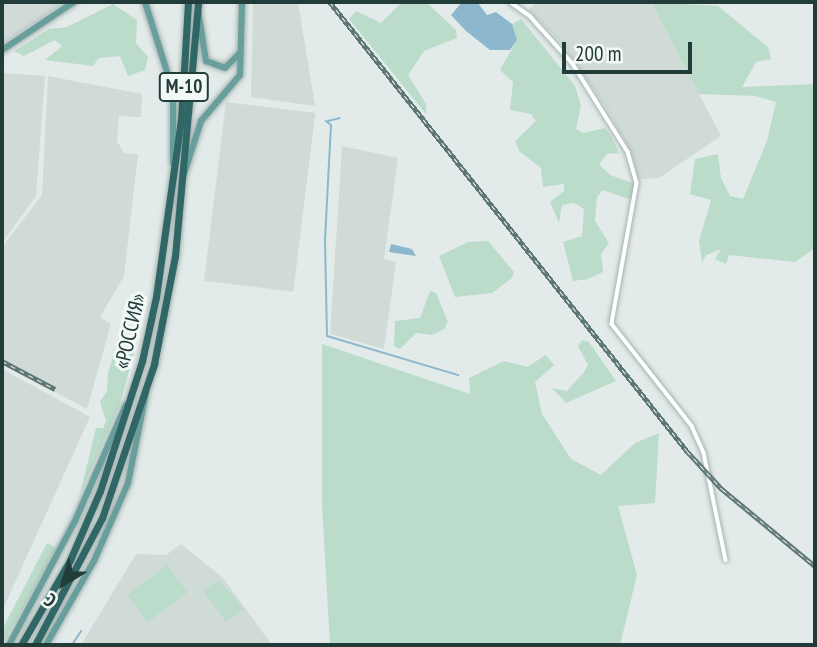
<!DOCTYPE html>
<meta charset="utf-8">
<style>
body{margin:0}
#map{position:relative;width:817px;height:647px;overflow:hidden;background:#e2ebe9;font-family:"PT Sans Narrow",sans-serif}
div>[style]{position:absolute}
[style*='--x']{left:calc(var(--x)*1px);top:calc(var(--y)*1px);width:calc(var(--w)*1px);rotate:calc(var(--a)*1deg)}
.built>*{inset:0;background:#d0dbd8;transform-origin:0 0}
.green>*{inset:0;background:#bbdcca;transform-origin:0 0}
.water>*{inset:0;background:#8cb7ce}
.stream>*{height:2px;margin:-1px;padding:0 1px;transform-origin:1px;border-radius:1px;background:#8cb7ce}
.roads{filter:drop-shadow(0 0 2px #a5b3b1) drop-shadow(0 0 2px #a5b3b1)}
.street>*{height:3.5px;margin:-1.75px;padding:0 1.75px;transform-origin:1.75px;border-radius:1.75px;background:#fff}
.primary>*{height:6px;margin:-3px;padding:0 3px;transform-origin:3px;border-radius:3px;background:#689f9c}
.highway>*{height:7px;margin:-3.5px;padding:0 3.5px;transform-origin:3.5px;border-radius:3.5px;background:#306766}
.rail>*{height:4.5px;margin-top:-2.25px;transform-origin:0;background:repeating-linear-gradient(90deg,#f2f8f6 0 5px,#5d7775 0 10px);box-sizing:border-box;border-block:2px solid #5d7775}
span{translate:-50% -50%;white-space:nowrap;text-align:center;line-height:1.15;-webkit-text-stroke:6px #f2f8f6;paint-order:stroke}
.shield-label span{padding:2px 5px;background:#f2f8f6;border:2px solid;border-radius:5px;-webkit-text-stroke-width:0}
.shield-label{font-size:19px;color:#223c3a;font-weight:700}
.street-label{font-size:21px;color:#223c3a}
.frame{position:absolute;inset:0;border:4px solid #223c3a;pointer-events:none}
.north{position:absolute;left:28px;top:549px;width:70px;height:70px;-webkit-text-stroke:5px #f2f8f6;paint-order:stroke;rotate:218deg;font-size:19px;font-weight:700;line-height:28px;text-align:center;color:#223c3a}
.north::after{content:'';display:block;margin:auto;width:24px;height:32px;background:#223c3a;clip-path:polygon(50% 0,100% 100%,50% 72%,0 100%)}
.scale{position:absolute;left:562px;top:42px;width:130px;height:32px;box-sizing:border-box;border:4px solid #223c3a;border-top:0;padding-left:9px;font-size:21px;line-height:24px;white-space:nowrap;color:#223c3a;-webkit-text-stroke:5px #f2f8f6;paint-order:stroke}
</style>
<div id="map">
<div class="built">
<div style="clip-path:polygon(2px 2px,65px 2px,2px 44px)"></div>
<div style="clip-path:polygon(253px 2px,298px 2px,315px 106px,251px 97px)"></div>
<div style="clip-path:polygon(536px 2px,651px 2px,721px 136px,659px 178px,639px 179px,631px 152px,609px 112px,564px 46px,529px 10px)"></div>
<div style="clip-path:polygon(2px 73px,45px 76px,36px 196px,2px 243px)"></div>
<div style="clip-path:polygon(48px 76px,142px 94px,141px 117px,119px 116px,117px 141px,124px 153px,138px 154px,124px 276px,100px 317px,111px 324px,87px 409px,2px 364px,2px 247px,42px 195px)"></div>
<div style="left:226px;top:102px;width:90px;height:180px;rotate:7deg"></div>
<div style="clip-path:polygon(342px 146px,398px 158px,384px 259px,396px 262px,384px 349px,330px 334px)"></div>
<div style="clip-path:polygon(2px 369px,90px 417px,2px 611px)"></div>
<div style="clip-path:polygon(181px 544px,223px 578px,272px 645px,81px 645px,136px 554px,166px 555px)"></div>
</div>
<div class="green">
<div style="clip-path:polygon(402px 2px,426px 2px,456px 30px,457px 38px,424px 51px,408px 75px,426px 104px,426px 114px,349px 19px,356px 11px,381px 23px)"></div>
<div style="clip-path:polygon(651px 2px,718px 6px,768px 47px,771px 59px,756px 62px,742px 87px,815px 84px,815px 248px,795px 262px,729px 255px,726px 264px,715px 259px,721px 249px,706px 255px,702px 263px,699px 241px,711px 200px,690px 194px,695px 159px,718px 154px,721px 178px,730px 196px,743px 199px,767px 141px,776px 102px,756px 96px,699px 94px)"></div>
<div style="clip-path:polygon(113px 4px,137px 20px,136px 43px,148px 57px,145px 70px,128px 76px,120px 56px,99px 58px,93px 66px,45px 60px,62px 46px,55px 40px,24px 56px,14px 51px,49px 29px,67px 27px)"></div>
<div style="clip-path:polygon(521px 19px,575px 86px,581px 105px,576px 129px,583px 133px,605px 128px,611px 136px,619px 153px,607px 154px,599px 164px,610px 175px,635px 184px,632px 200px,603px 190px,597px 197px,595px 221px,609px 243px,601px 254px,603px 272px,588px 279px,573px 281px,563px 242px,582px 236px,584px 209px,574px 203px,562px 205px,559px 223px,550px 202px,564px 191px,564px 184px,543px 187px,541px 168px,520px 152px,515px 141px,536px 121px,531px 114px,510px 110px,513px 82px,500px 70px,517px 40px,512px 24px)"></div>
<div style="clip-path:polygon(488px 241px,514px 272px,512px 278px,492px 293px,455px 297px,439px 256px,468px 242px)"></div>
<div style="clip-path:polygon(430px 291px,436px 293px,448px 322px,444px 329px,432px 335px,416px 333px,400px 349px,394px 346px,395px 321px,420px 318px)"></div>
<div style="clip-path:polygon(128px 340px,135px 349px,120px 404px,80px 494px,96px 428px,103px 428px,106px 421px,100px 402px,107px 391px,108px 373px,117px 345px)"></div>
<div style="clip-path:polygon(582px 340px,589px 342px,616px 381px,566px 403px,552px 388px,567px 391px,584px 372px,588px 365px,578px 346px)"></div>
<div style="clip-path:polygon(322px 344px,470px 394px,469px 378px,504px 361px,527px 367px,546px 355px,554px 365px,535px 382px,542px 414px,571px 459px,601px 475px,635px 443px,659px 433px,655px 503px,618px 506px,637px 575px,620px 645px,330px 645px,322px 505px)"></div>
<div style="clip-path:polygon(47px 543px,57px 548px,2px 645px,2px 630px)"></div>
<div style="left:167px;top:565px;width:34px;height:50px;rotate:53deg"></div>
<div style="clip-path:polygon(219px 580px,244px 609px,226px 622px,203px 591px)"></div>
</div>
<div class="water">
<div style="clip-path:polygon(462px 2px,477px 2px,487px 15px,496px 12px,512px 24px,517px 40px,510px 50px,490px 50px,466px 31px,451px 15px)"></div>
<div style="clip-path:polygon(391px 244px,412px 249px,416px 256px,389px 252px)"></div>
</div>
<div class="stream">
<div style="--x:326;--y:121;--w:6;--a:39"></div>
<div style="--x:331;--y:125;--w:116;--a:93"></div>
<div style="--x:325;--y:241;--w:95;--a:88.8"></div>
<div style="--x:327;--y:336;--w:137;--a:16.6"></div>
<div style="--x:328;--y:121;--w:12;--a:-14"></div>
<div style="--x:72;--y:645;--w:17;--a:-57"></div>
</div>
<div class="roads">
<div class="street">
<div style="--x:510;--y:2;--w:24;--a:35"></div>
<div style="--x:530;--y:16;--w:64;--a:48.1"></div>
<div style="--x:573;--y:64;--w:104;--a:58"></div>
<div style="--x:628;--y:152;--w:32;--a:74"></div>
<div style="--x:637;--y:183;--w:143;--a:100.1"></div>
<div style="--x:612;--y:324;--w:130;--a:51.9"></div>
<div style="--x:692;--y:426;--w:30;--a:66"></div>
<div style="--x:704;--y:453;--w:109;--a:78.4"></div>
</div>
<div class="primary">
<div style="--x:145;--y:2;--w:93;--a:72.5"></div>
<div style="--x:173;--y:91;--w:72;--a:90"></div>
<div style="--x:198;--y:10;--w:52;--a:81.1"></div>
<div style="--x:206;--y:61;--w:20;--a:20"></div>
<div style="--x:225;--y:68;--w:21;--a:-45"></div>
<div style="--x:2;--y:50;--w:87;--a:-33.7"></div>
<div style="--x:184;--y:174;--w:56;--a:-72.2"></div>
<div style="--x:201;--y:121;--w:60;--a:-49.7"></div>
<div style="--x:240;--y:75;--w:73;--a:-88.4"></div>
<div style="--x:9;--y:645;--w:140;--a:-62"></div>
<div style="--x:75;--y:521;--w:127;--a:-66.3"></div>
<div style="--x:46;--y:645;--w:97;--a:-60.3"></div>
<div style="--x:94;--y:561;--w:85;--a:-66.4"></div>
<div style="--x:128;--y:483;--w:92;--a:-78.7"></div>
</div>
<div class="highway">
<div style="--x:21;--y:645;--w:98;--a:-60"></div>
<div style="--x:70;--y:560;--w:75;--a:-66.5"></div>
<div style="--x:100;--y:491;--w:137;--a:-72.1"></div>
<div style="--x:142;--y:361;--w:66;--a:-77.7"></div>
<div style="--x:156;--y:297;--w:179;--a:-82"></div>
<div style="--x:181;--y:120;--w:118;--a:-86.6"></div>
<div style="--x:35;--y:645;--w:144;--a:-62.2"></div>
<div style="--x:102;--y:518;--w:163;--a:-71.3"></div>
<div style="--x:154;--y:364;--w:110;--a:-79"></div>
<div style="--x:175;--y:256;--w:255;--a:-84.8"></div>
</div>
</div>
<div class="rail">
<div style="--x:330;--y:2;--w:574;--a:51.51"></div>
<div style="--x:687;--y:451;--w:52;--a:47.4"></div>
<div style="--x:722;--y:489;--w:121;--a:39.6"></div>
<div style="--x:2;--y:361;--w:60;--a:27.8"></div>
</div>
<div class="shield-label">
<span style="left:184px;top:87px">М-10</span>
</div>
<div class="street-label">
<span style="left:130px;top:331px;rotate:-77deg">«РОССИЯ»</span>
</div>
<div class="frame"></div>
<div class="north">С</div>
<div class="scale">200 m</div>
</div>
